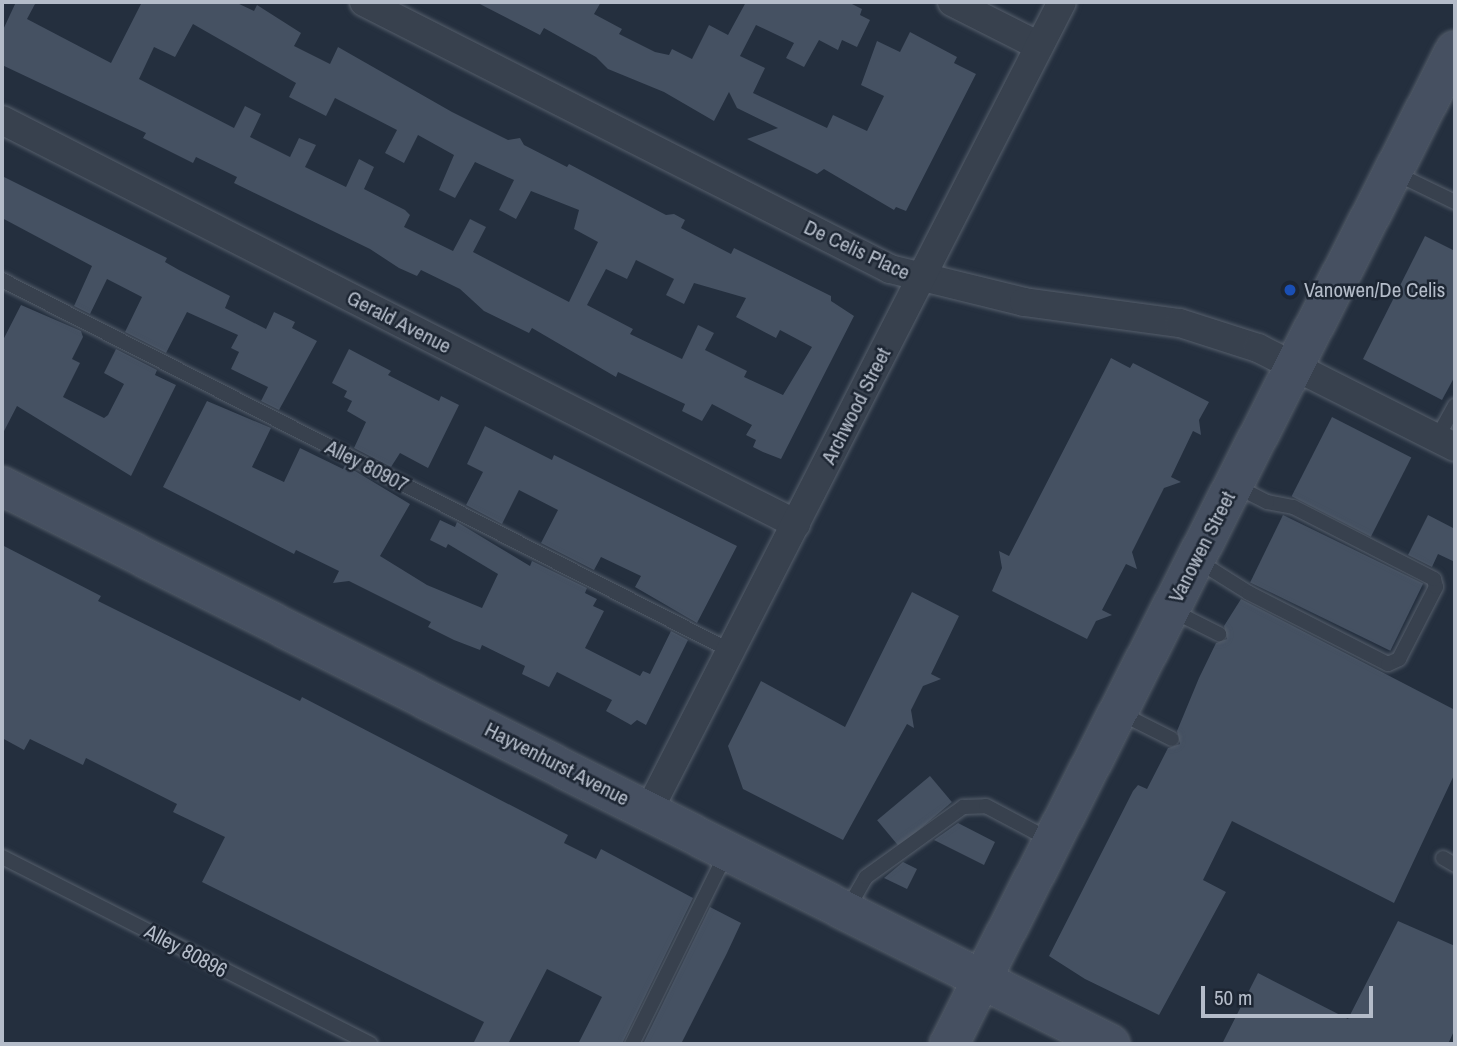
<!DOCTYPE html>
<style>
body{margin:0}
#map{position:relative;width:1457px;height:1046px;overflow:hidden;background:#242f3e;font-family:"Archivo Narrow",sans-serif}
div>[style]{position:absolute}
[style*='--x']{left:calc(var(--x)*1px);top:calc(var(--y)*1px);width:calc(var(--w)*1px);rotate:calc(var(--a)*1deg)}
.building>*{inset:0;background:#455162;transform-origin:0 0}
.roads{filter:drop-shadow(0 0 2px #565f6c) drop-shadow(0 0 2px #565f6c)}
.lane>*{height:14px;margin:-7px;padding:0 7px;transform-origin:7px;border-radius:7px;background:#38414e}
.street>*{height:28px;margin:-14px;padding:0 14px;transform-origin:14px;border-radius:14px;background:#38414e}
.secondary>*{height:38px;margin:-19px;padding:0 19px;transform-origin:19px;border-radius:19px;background:#465061}
.dots>*{width:19px;height:19px;translate:-50% -50%;box-sizing:border-box;border:4px solid #1d2633;border-radius:50%}
span{translate:-50% -50%;white-space:nowrap;text-align:center;line-height:1.15;-webkit-text-stroke:5px #1d2633;paint-order:stroke}
.street-label{font-size:21px;color:#b4bcc9}
.poi-label{font-size:21px;color:#b4bcc9}
.left{translate:0 -50%;text-align:left}
.frame{position:absolute;inset:0;border:4px solid #b4bcc9;pointer-events:none}
.scale{position:absolute;left:1201px;top:986px;width:172px;height:32px;box-sizing:border-box;border:4px solid #b4bcc9;border-top:0;padding-left:9px;font-size:21px;line-height:24px;white-space:nowrap;color:#b4bcc9;-webkit-text-stroke:5px #1d2633;paint-order:stroke}
</style>
<div id="map">
<div class="building">
<div style="clip-path:polygon(evenodd,16px 2px,36px 2px,27px 19px,111px 63px,142px 2px,235px 2px,254px 11px,257px 5px,301px 33px,294px 46px,330px 64px,338px 47px,452px 112px,508px 140px,520px 138px,524px 145px,567px 167px,569px 164px,666px 215px,674px 214px,685px 220px,681px 228px,731px 254px,734px 248px,831px 296px,831px 301px,854px 316px,781px 459px,763px 452px,753px 447px,756px 440px,746px 435px,752px 425px,712px 404px,702px 421px,682px 411px,685px 404px,618px 372px,616px 377px,532px 328px,529px 333px,484px 311px,460px 289px,421px 270px,417px 276px,399px 268px,370px 249px,234px 183px,237px 177px,196px 157px,193px 163px,143px 138px,146px 133px,2px 65px,2px 32px,16px 2px,193px 24px,296px 83px,289px 97px,326px 116px,335px 98px,397px 130px,385px 153px,404px 163px,418px 135px,454px 155px,439px 190px,455px 198px,475px 162px,514px 180px,499px 210px,516px 219px,531px 191px,579px 210px,574px 229px,598px 242px,569px 302px,473px 252px,486px 227px,470px 219px,453px 251px,404px 227px,410px 215px,405px 210px,364px 189px,374px 167px,359px 159px,346px 187px,305px 167px,316px 145px,299px 138px,290px 157px,250px 137px,261px 114px,245px 106px,234px 128px,139px 79px,154px 47px,175px 57px,193px 24px,16px 2px,636px 260px,674px 279px,666px 295px,684px 304px,694px 283px,746px 298px,736px 317px,776px 338px,780px 330px,812px 347px,783px 395px,744px 377px,747px 371px,705px 350px,714px 333px,698px 325px,682px 359px,630px 334px,633px 329px,587px 305px,606px 269px,627px 279px,636px 260px)"></div>
<div style="clip-path:polygon(476px 2px,601px 2px,594px 14px,622px 29px,619px 34px,655px 52px,669px 55px,672px 49px,692px 59px,709px 25px,728px 35px,746px 2px,848px 2px,862px 9px,860px 15px,870px 20px,857px 47px,842px 40px,838px 50px,819px 40px,804px 67px,786px 58px,794px 43px,756px 25px,740px 56px,765px 68px,753px 93px,827px 128px,833px 115px,867px 131px,884px 96px,861px 85px,877px 41px,900px 52px,910px 32px,957px 57px,954px 63px,976px 74px,906px 211px,896px 207px,894px 210px,824px 169px,817px 174px,747px 139px,778px 128px,737px 108px,729px 92px,714px 121px,664px 92px,608px 69px,596px 57px,544px 28px,540px 35px)"></div>
<div style="clip-path:polygon(2px 176px,167px 258px,165px 262px,179px 270px,230px 296px,225px 308px,266px 329px,274px 312px,295px 322px,292px 328px,317px 341px,279px 410px,261px 401px,268px 387px,231px 369px,239px 352px,231px 348px,238px 335px,187px 312px,166px 353px,125px 332px,142px 297px,107px 279px,90px 314px,74px 306px,92px 266px,2px 218px)"></div>
<div style="clip-path:polygon(1425px 236px,1455px 251px,1455px 376px,1442px 400px,1363px 359px)"></div>
<div style="clip-path:polygon(21px 305px,81px 331px,83px 337px,72px 359px,80px 363px,63px 397px,104px 418px,108px 415px,124px 384px,104px 373px,116px 349px,157px 370px,155px 375px,176px 385px,131px 476px,17px 406px,2px 435px,2px 342px)"></div>
<div style="clip-path:polygon(349px 349px,391px 371px,388px 375px,439px 401px,441px 396px,459px 405px,428px 468px,400px 453px,391px 467px,354px 448px,366px 422px,347px 411px,352px 401px,344px 397px,347px 391px,332px 383px)"></div>
<div style="clip-path:polygon(1111px 358px,1130px 368px,1133px 363px,1209px 402px,1199px 420px,1201px 435px,1193px 431px,1171px 477px,1181px 482px,1164px 488px,1132px 552px,1137px 569px,1126px 564px,1102px 610px,1112px 615px,1096px 621px,1087px 639px,992px 591px,1002px 568px,999px 551px,1009px 556px)"></div>
<div style="clip-path:polygon(207px 401px,271px 428px,252px 467px,284px 482px,300px 448px,343px 469px,345px 465px,410px 504px,380px 556px,427px 585px,482px 608px,498px 574px,448px 544px,446px 548px,430px 540px,440px 520px,455px 527px,457px 522px,530px 566px,532px 561px,587px 588px,585px 593px,597px 599px,593px 606px,604px 611px,585px 648px,640px 676px,643px 671px,650px 674px,671px 631px,688px 640px,646px 725px,637px 720px,631px 725px,606px 711px,612px 700px,557px 672px,549px 687px,522px 674px,525px 666px,482px 645px,480px 650px,454px 640px,428px 627px,431px 622px,349px 581px,333px 583px,339px 571px,296px 550px,294px 554px,163px 487px)"></div>
<div style="left:1332px;top:417px;width:89px;height:89px;rotate:27deg"></div>
<div style="clip-path:polygon(485px 426px,552px 460px,554px 455px,737px 546px,697px 623px,635px 587px,641px 576px,601px 557px,594px 570px,541px 543px,558px 510px,519px 490px,502px 524px,466px 505px,483px 472px,467px 464px)"></div>
<div style="left:1283px;top:515px;width:156px;height:75px;rotate:26deg"></div>
<div style="clip-path:polygon(1428px 515px,1455px 529px,1455px 562px,1438px 554px,1432px 567px,1408px 555px)"></div>
<div style="clip-path:polygon(2px 545px,101px 596px,98px 601px,300px 701px,302px 697px,568px 835px,564px 843px,596px 859px,601px 849px,693px 898px,622px 1044px,578px 1044px,602px 997px,547px 969px,508px 1044px,473px 1044px,484px 1022px,202px 882px,225px 837px,173px 812px,177px 804px,86px 758px,83px 765px,30px 739px,24px 750px,2px 738px)"></div>
<div style="clip-path:polygon(912px 592px,959px 616px,931px 674px,941px 679px,923px 686px,911px 710px,914px 728px,907px 724px,843px 840px,743px 789px,728px 746px,761px 681px,845px 727px)"></div>
<div style="clip-path:polygon(1241px 599px,1455px 710px,1455px 773px,1394px 903px,1232px 821px,1203px 880px,1226px 892px,1159px 1015px,1085px 979px,1049px 956px,1133px 791px,1138px 785px,1147px 789px,1168px 748px,1180px 744px,1177px 731px,1199px 678px,1216px 643px,1227px 639px,1224px 626px)"></div>
<div style="left:930px;top:776px;width:34px;height:69px;rotate:50deg"></div>
<div style="clip-path:polygon(958px 823px,995px 842px,984px 865px,934px 840px)"></div>
<div style="clip-path:polygon(903px 862px,917px 869px,907px 889px,884px 878px)"></div>
<div style="clip-path:polygon(710px 907px,741px 923px,727px 953px,681px 1044px,643px 1044px)"></div>
<div style="clip-path:polygon(1398px 921px,1455px 946px,1455px 1029px,1448px 1044px,1222px 1044px,1258px 973px,1348px 1019px)"></div>
</div>
<div class="roads">
<div class="lane">
<div style="--x:1393;--y:172;--w:69;--a:25.8"></div>
<div style="--x:2;--y:280;--w:818;--a:26.97"></div>
<div style="--x:1437;--y:438;--w:37;--a:-61"></div>
<div style="--x:1198;--y:561;--w:60;--a:32.1"></div>
<div style="--x:1249;--y:593;--w:156;--a:27.1"></div>
<div style="--x:1388;--y:664;--w:12;--a:-24"></div>
<div style="--x:1399;--y:659;--w:81;--a:-62.8"></div>
<div style="--x:1436;--y:587;--w:8;--a:-104"></div>
<div style="--x:1434;--y:579;--w:158;--a:-152.9"></div>
<div style="--x:1293;--y:507;--w:26;--a:-169"></div>
<div style="--x:1267;--y:502;--w:36;--a:-153"></div>
<div style="--x:1171;--y:610;--w:54;--a:26.6"></div>
<div style="--x:1118;--y:712;--w:60;--a:26.6"></div>
<div style="--x:2;--y:857;--w:413;--a:26.9"></div>
<div style="--x:1443;--y:858;--w:14;--a:30"></div>
<div style="--x:847;--y:910;--w:38;--a:-60"></div>
<div style="--x:866;--y:877;--w:120;--a:-35.8"></div>
<div style="--x:963;--y:807;--w:23;--a:-2"></div>
<div style="--x:986;--y:806;--w:72;--a:28"></div>
<div style="--x:632;--y:1044;--w:214;--a:-63.7"></div>
</div>
<div class="street">
<div style="--x:364;--y:2;--w:590;--a:26.91"></div>
<div style="--x:890;--y:269;--w:138;--a:13.8"></div>
<div style="--x:1024;--y:302;--w:157;--a:7.7"></div>
<div style="--x:1180;--y:323;--w:82;--a:17.8"></div>
<div style="--x:1258;--y:348;--w:220;--a:26.7"></div>
<div style="--x:952;--y:2;--w:97;--a:26.8"></div>
<div style="--x:2;--y:120;--w:891;--a:26.97"></div>
<div style="--x:649;--y:810;--w:907;--a:-62.93"></div>
</div>
<div class="secondary">
<div style="--x:2;--y:486;--w:1241;--a:26.73"></div>
<div style="--x:949;--y:1044;--w:1115;--a:-63.02"></div>
</div>
</div>
<div class="dots">
<div style="left:1290px;top:290px;background:#1a4fb4"></div>
</div>
<div class="street-label">
<span style="left:857px;top:250px;rotate:25deg">De Celis Place</span>
<span style="left:399px;top:322px;rotate:27deg">Gerald Avenue</span>
<span style="left:856px;top:406px;rotate:-63deg">Archwood Street</span>
<span style="left:367px;top:466px;rotate:27deg">Alley 80907</span>
<span style="left:1202px;top:547px;rotate:-63deg">Vanowen Street</span>
<span style="left:557px;top:764px;rotate:27deg">Hayvenhurst Avenue</span>
<span style="left:186px;top:951px;rotate:28deg">Alley 80896</span>
</div>
<div class="poi-label">
<span class="left" style="left:1304px;top:290px">Vanowen/De Celis</span>
</div>
<div class="frame"></div>
<div class="scale">50 m</div>
</div>
